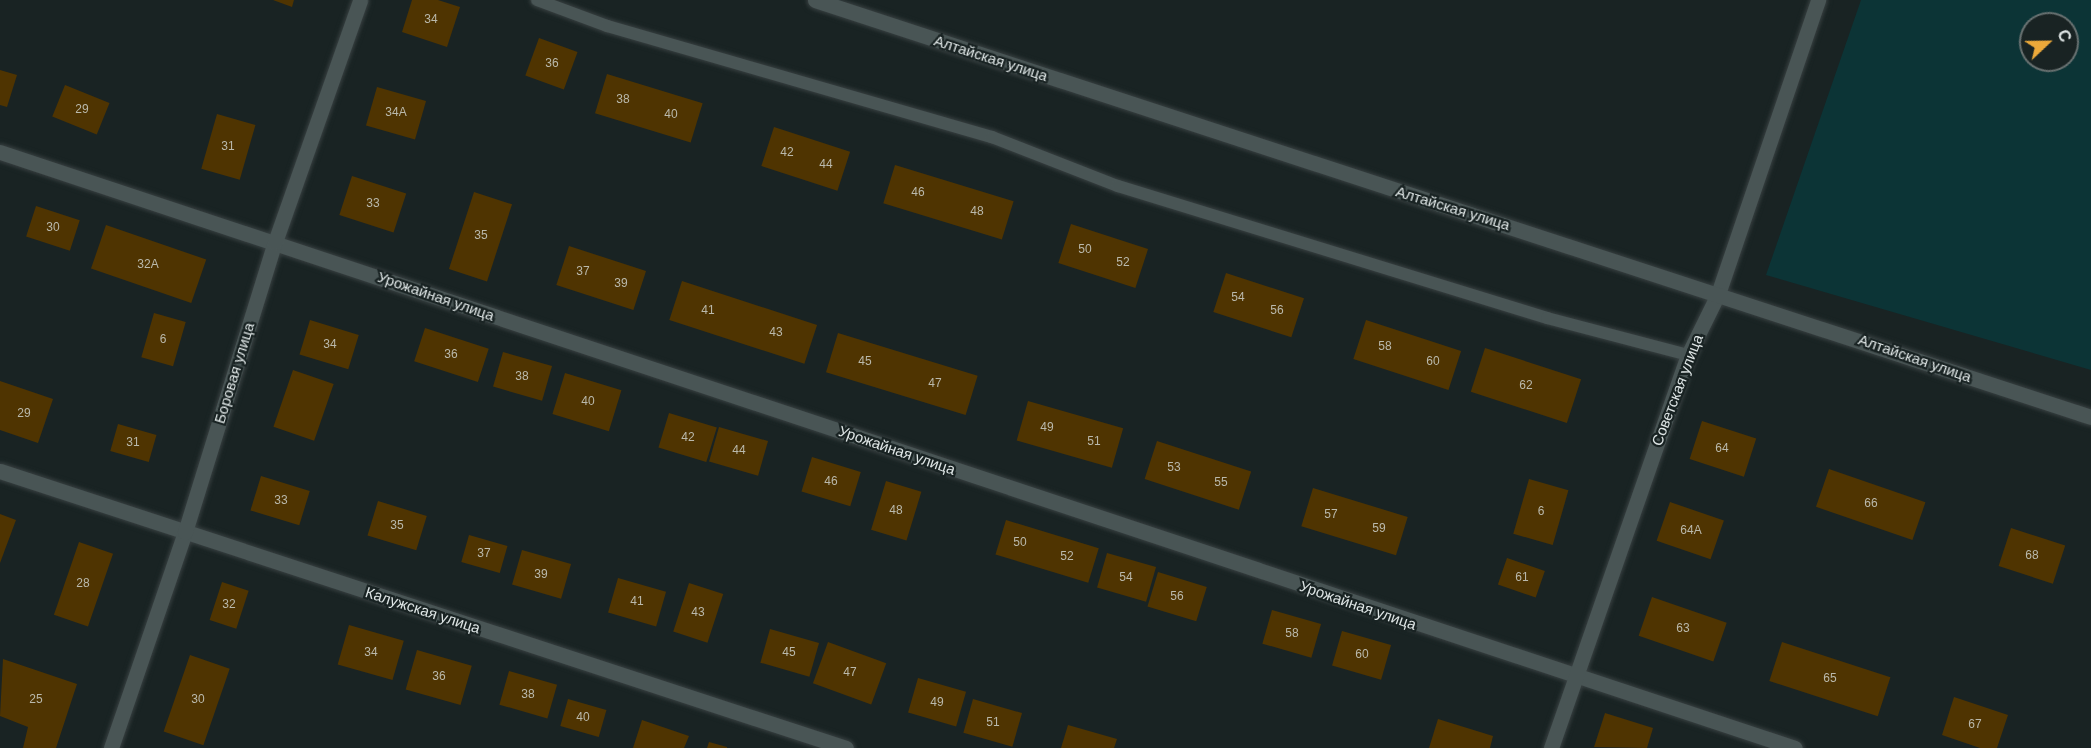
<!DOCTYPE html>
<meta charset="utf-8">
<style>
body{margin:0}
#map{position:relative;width:2091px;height:748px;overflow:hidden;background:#192323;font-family:Helvetica,sans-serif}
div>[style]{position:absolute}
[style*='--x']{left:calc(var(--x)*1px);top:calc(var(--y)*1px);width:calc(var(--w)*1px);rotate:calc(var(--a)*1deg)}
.green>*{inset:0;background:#0c3436}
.building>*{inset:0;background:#4f3401;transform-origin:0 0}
.roads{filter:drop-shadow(0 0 2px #384041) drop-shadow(0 0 2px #384041)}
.lane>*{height:12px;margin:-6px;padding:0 6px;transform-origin:6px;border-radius:6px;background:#495555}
.street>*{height:15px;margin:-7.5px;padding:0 7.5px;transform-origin:7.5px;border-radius:7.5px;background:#495555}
.secondary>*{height:15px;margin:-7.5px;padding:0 7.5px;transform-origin:7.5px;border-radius:7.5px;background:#495555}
span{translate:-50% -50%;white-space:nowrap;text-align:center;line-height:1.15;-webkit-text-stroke:4.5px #192323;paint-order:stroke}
.number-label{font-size:12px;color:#bab9ac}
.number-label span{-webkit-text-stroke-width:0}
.street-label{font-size:15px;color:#dee5e5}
.north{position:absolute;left:2019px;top:12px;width:60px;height:60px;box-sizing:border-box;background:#192323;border:2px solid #687171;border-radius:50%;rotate:68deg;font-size:16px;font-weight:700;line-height:24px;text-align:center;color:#dee5e5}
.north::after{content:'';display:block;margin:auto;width:21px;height:27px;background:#eca93a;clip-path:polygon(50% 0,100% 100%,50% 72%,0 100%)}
</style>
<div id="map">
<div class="green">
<div style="clip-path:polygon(evenodd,1861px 0,2091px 0,2091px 370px,1766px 275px,1861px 0,2031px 24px,2067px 24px,2067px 60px,2031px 60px,2031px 24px)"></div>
</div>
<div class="building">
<div style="clip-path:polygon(273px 0,294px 0,292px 7px)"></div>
<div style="clip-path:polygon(412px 0,438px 0,460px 7px,447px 47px,402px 32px)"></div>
<div style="left:539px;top:38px;width:41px;height:40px;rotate:20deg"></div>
<div style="clip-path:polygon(0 70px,17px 75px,7px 107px,0 105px)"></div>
<div style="left:607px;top:74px;width:100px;height:41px;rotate:17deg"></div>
<div style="left:65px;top:85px;width:48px;height:34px;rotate:22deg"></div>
<div style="left:377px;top:87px;width:51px;height:40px;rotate:16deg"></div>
<div style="left:217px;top:114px;width:40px;height:57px;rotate:16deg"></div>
<div style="left:774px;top:127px;width:80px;height:41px;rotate:18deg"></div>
<div style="left:895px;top:165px;width:124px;height:40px;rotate:17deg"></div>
<div style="left:352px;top:176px;width:57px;height:41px;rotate:18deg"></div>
<div style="left:474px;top:192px;width:40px;height:81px;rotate:18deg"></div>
<div style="left:36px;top:206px;width:46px;height:32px;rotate:18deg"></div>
<div style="left:1071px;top:224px;width:81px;height:41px;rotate:18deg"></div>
<div style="left:106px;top:225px;width:106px;height:46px;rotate:19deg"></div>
<div style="left:569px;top:246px;width:81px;height:41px;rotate:18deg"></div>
<div style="left:1226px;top:273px;width:82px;height:41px;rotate:18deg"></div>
<div style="left:682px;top:281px;width:142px;height:41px;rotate:18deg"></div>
<div style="left:154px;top:313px;width:33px;height:46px;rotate:16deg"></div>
<div style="left:310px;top:320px;width:51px;height:36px;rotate:17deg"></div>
<div style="left:1366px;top:320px;width:100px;height:41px;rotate:18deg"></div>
<div style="left:425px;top:328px;width:67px;height:35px;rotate:18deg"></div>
<div style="left:838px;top:333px;width:146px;height:41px;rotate:17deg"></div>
<div style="left:1485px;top:348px;width:101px;height:46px;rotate:18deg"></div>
<div style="left:503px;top:352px;width:51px;height:36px;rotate:16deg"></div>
<div style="left:293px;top:370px;width:43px;height:60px;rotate:19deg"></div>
<div style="left:565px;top:373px;width:59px;height:43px;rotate:17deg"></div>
<div style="clip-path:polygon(0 381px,53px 399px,38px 443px,0 430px)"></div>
<div style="left:1028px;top:401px;width:99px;height:41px;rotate:16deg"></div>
<div style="left:669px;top:413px;width:50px;height:36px;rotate:17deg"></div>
<div style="left:1702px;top:421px;width:57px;height:40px;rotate:18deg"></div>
<div style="left:118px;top:424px;width:40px;height:28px;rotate:16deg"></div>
<div style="left:719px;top:427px;width:51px;height:36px;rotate:16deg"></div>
<div style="left:1157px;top:441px;width:99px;height:40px;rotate:18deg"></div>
<div style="left:812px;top:457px;width:51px;height:36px;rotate:17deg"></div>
<div style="left:1829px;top:469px;width:102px;height:40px;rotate:19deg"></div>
<div style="left:261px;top:476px;width:51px;height:36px;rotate:17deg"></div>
<div style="left:1529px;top:479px;width:41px;height:57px;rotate:16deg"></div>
<div style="left:886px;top:481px;width:37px;height:51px;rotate:17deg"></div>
<div style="left:1313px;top:488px;width:99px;height:40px;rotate:17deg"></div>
<div style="left:378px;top:501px;width:51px;height:36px;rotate:17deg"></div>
<div style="left:1670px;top:502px;width:57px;height:41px;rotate:19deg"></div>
<div style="clip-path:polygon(0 514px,16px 520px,0 563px)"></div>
<div style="left:1006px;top:520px;width:97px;height:36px;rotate:17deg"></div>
<div style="left:2011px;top:528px;width:57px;height:40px;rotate:18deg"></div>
<div style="left:469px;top:535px;width:40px;height:28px;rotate:16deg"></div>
<div style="left:79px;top:542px;width:36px;height:77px;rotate:19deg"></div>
<div style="left:522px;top:550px;width:51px;height:36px;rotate:16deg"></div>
<div style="left:1107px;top:553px;width:51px;height:36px;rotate:16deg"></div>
<div style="left:1507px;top:558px;width:40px;height:28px;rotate:19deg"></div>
<div style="left:1158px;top:572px;width:51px;height:36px;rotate:17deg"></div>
<div style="left:618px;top:578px;width:50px;height:36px;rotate:16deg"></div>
<div style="left:222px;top:582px;width:28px;height:40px;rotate:18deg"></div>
<div style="left:689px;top:583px;width:36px;height:51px;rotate:18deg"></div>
<div style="left:1652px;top:597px;width:79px;height:41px;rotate:19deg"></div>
<div style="left:1272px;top:610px;width:51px;height:35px;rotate:16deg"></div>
<div style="left:349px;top:625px;width:57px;height:41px;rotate:16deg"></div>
<div style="left:770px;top:629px;width:51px;height:35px;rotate:16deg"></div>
<div style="left:1342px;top:631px;width:51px;height:36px;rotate:16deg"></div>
<div style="left:828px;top:642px;width:62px;height:44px;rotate:20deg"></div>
<div style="left:1782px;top:642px;width:114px;height:41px;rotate:18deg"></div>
<div style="left:417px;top:650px;width:57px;height:41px;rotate:16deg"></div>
<div style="left:190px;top:655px;width:42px;height:81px;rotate:19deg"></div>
<div style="clip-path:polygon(3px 659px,77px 684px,56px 748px,23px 748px,28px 727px,0 716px)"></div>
<div style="left:509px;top:671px;width:50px;height:35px;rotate:16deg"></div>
<div style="left:918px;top:678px;width:50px;height:36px;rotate:16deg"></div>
<div style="clip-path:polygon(1954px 697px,2008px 715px,1997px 748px,1980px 748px,1942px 735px)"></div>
<div style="left:568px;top:699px;width:40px;height:28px;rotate:16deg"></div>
<div style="left:973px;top:699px;width:51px;height:35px;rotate:16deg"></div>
<div style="clip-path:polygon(1605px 713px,1653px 728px,1647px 748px,1594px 747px)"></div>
<div style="clip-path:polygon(1438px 719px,1493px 736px,1490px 748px,1429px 748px)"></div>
<div style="clip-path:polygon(642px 720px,689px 736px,684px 748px,633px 748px)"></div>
<div style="clip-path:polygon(1068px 725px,1117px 739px,1114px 748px,1061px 748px)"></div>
<div style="clip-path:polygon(709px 742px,727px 747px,727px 748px,707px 748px)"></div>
</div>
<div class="roads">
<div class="lane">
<div style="--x:537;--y:0;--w:75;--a:20.4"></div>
<div style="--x:607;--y:26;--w:401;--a:16.1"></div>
<div style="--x:992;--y:137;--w:135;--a:21.3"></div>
<div style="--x:1118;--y:186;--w:449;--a:17.1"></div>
<div style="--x:1547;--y:318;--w:146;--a:14.7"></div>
</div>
<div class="street">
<div style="--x:0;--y:152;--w:1891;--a:18.37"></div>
<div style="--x:0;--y:471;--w:890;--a:18.13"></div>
<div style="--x:111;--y:748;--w:228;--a:-71.1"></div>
<div style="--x:185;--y:532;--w:304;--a:-72.8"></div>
<div style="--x:275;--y:242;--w:256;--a:-70.6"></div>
<div style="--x:1551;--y:748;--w:416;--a:-70.8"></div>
<div style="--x:1688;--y:355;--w:68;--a:-63.8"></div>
<div style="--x:1718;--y:294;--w:311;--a:-71.2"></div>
</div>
<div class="secondary">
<div style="--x:815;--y:0;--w:1342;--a:18.1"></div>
</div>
</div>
<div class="number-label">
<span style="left:431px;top:20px">34</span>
<span style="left:552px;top:64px">36</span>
<span style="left:623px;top:100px">38</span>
<span style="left:82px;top:110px">29</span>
<span style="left:396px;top:113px">34А</span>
<span style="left:671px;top:115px">40</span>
<span style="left:228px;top:147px">31</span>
<span style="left:787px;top:153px">42</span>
<span style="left:826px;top:165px">44</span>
<span style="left:918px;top:193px">46</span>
<span style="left:373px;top:204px">33</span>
<span style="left:977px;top:212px">48</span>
<span style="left:53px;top:228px">30</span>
<span style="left:481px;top:236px">35</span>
<span style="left:1085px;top:250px">50</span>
<span style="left:1123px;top:263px">52</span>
<span style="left:148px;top:265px">32А</span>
<span style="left:583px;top:272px">37</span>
<span style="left:621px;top:284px">39</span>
<span style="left:1238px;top:298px">54</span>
<span style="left:708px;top:311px">41</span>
<span style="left:1277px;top:311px">56</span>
<span style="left:776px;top:333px">43</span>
<span style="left:163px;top:340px">6</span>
<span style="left:330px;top:345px">34</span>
<span style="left:1385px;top:347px">58</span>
<span style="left:451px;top:355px">36</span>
<span style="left:865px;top:362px">45</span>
<span style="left:1433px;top:362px">60</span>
<span style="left:522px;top:377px">38</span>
<span style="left:935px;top:384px">47</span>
<span style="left:1526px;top:386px">62</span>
<span style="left:588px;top:402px">40</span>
<span style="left:24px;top:414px">29</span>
<span style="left:1047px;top:428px">49</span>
<span style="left:688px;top:438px">42</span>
<span style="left:1094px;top:442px">51</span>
<span style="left:133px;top:443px">31</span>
<span style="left:1722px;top:449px">64</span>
<span style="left:739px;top:451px">44</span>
<span style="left:1174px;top:468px">53</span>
<span style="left:831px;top:482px">46</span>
<span style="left:1221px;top:483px">55</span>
<span style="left:281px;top:501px">33</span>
<span style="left:1871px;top:504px">66</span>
<span style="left:896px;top:511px">48</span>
<span style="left:1541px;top:512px">6</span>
<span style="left:1331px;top:515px">57</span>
<span style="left:397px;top:526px">35</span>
<span style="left:1379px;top:529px">59</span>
<span style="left:1691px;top:531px">64А</span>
<span style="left:1020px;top:543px">50</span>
<span style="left:484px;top:554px">37</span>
<span style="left:2032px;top:556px">68</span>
<span style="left:1067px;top:557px">52</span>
<span style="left:541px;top:575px">39</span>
<span style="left:1126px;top:578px">54</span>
<span style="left:1522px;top:578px">61</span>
<span style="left:83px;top:584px">28</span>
<span style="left:1177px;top:597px">56</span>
<span style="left:637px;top:602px">41</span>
<span style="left:229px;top:605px">32</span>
<span style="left:698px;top:613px">43</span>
<span style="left:1683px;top:629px">63</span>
<span style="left:1292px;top:634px">58</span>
<span style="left:371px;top:653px">34</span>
<span style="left:789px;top:653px">45</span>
<span style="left:1362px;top:655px">60</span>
<span style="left:850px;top:673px">47</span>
<span style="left:439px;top:677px">36</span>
<span style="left:1830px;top:679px">65</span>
<span style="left:528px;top:695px">38</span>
<span style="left:36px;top:700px">25</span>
<span style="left:198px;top:700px">30</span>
<span style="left:937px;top:703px">49</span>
<span style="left:583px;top:718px">40</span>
<span style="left:993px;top:723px">51</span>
<span style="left:1975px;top:725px">67</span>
</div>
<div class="street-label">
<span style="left:991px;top:58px;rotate:18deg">Алтайская улица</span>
<span style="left:1453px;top:208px;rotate:17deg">Алтайская улица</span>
<span style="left:436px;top:296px;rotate:19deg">Урожайная улица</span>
<span style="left:1915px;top:358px;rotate:19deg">Алтайская улица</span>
<span style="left:234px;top:373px;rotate:-73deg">Боровая улица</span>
<span style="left:1677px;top:390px;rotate:-69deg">Советская улица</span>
<span style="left:897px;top:450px;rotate:19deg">Урожайная улица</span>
<span style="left:1358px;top:605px;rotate:19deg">Урожайная улица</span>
<span style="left:423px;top:610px;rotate:18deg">Калужская улица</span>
</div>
<div class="north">С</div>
</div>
